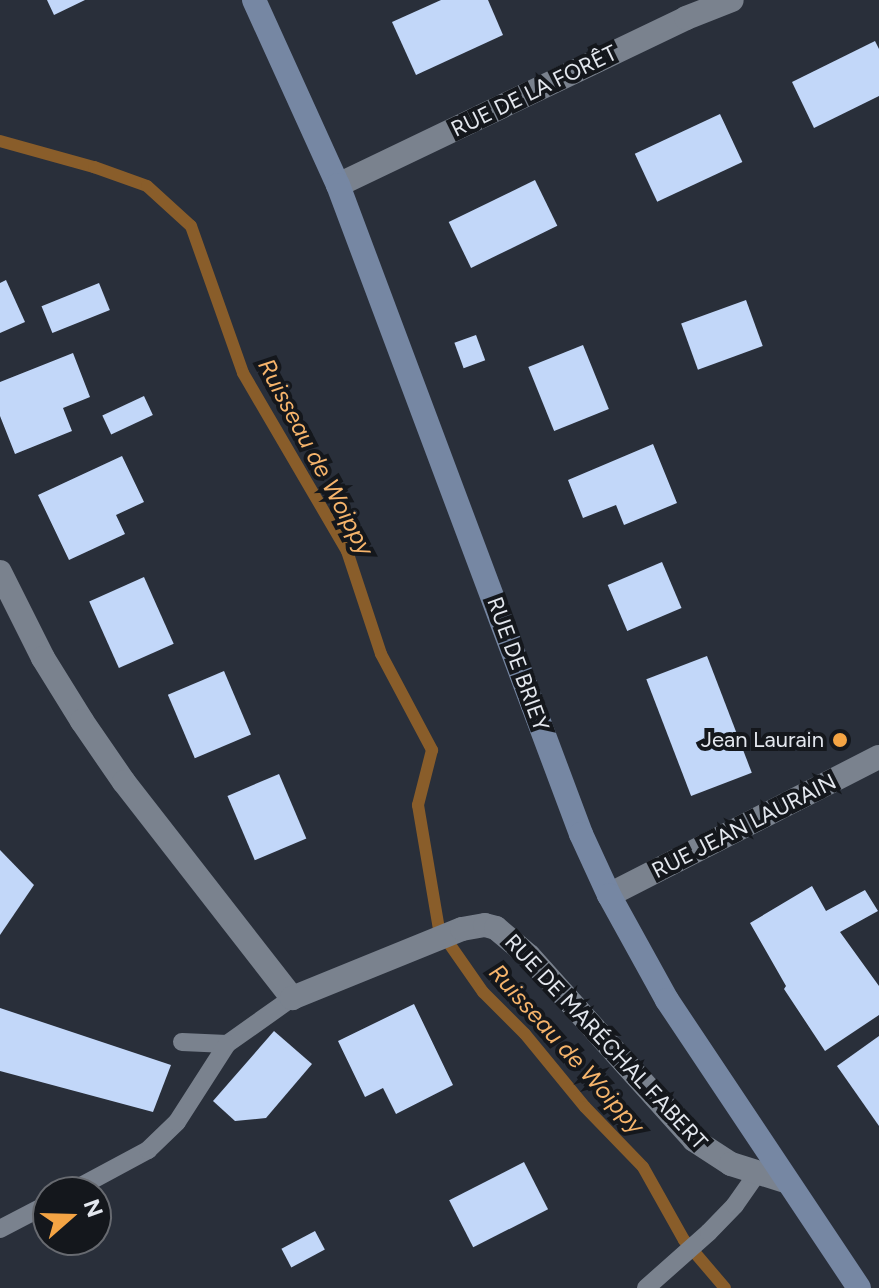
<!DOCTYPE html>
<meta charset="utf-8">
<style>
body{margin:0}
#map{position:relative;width:879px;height:1288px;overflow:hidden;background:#292f3a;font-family:Figtree,sans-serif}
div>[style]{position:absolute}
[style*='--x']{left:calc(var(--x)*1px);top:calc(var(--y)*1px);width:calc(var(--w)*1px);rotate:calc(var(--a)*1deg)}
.stream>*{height:12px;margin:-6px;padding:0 6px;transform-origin:6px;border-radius:6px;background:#895d2a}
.building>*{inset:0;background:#c2d7f9;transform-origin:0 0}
.lane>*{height:18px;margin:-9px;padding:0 9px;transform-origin:9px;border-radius:9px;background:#7a828e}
.street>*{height:24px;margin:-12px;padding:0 12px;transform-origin:12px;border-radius:12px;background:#7a828e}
.secondary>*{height:24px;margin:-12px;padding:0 12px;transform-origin:12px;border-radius:12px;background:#7687a3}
.dots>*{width:22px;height:22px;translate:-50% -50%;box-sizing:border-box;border:4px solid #14171c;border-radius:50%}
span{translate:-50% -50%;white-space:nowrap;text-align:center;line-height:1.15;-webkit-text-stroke:8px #14171c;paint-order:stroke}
.street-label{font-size:22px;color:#e3e7ee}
.poi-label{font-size:22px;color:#e3e7ee}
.right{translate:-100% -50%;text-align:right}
.water-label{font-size:24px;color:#f6b46b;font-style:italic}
.north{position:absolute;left:32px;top:1176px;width:80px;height:80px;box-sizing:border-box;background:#14171c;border:2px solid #676a70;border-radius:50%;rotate:70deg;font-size:22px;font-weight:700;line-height:32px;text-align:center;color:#e3e7ee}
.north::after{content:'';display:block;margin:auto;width:28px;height:36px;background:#f4a444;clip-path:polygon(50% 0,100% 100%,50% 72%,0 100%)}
</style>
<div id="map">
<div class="stream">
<div style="--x:0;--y:141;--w:98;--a:15.5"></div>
<div style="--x:94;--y:167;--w:56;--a:19.7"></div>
<div style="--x:147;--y:186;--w:59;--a:42.3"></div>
<div style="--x:191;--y:226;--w:156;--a:70.5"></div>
<div style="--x:243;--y:373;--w:206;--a:59.7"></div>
<div style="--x:347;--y:551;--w:108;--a:71.7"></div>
<div style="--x:381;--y:654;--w:109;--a:62"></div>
<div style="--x:432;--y:750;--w:57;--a:104.3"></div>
<div style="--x:418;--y:805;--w:126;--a:80.4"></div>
<div style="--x:439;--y:929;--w:77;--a:55.1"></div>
<div style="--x:483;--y:992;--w:59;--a:45"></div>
<div style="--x:525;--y:1034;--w:94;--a:50.6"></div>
<div style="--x:585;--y:1107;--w:83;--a:46"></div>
<div style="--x:643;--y:1167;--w:84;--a:60.7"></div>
<div style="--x:684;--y:1240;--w:63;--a:49.5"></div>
</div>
<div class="building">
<div style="clip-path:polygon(47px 0,85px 0,54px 15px)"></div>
<div style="clip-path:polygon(441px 0,488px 0,503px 35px,416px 75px,392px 22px)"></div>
<div style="clip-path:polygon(875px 41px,879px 49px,879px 96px,814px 128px,792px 82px)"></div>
<div style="left:720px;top:114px;width:53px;height:94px;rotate:65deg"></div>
<div style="left:535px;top:180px;width:51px;height:96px;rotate:64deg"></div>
<div style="clip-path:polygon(6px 280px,25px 322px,0 333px,0 283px)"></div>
<div style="left:99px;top:283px;width:29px;height:62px;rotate:68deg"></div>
<div style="left:746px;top:300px;width:49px;height:69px;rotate:70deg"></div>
<div style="left:476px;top:335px;width:27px;height:23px;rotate:70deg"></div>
<div style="left:583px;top:345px;width:69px;height:59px;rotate:68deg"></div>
<div style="clip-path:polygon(73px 353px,90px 397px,63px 408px,72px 431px,15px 454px,0 416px,0 382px)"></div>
<div style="left:144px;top:396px;width:21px;height:46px;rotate:65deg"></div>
<div style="clip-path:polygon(653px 444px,677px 503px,624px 525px,616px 505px,583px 518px,568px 480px)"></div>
<div style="clip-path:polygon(122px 456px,144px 502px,116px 515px,125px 534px,69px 560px,38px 495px)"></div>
<div style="left:662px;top:562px;width:50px;height:59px;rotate:67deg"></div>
<div style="left:144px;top:577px;width:73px;height:60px;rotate:66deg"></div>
<div style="left:707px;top:656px;width:125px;height:65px;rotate:69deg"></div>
<div style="left:224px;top:671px;width:69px;height:61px;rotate:67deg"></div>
<div style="left:279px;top:774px;width:70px;height:56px;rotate:67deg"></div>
<div style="clip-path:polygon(0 850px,34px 885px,0 935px)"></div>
<div style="clip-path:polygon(812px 886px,826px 911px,865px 890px,878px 911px,840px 932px,879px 986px,879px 1015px,825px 1051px,784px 989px,786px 986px,750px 923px)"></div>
<div style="clip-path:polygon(414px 1004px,453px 1085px,396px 1114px,383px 1088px,365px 1097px,338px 1041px)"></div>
<div style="clip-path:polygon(0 1008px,171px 1065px,153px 1112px,0 1071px)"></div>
<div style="clip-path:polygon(274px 1031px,312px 1064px,266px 1118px,235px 1121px,213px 1101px)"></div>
<div style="clip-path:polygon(879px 1036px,879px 1126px,837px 1066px)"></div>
<div style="left:524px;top:1162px;width:53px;height:84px;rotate:63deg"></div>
<div style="left:315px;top:1231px;width:21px;height:38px;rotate:62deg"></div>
</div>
<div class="lane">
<div style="--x:182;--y:1042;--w:45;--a:2.5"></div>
<div style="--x:227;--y:1044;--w:80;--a:-35.3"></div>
<div style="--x:70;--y:1192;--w:89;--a:-28.3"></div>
<div style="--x:148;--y:1150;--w:40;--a:-44"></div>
<div style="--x:177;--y:1122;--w:93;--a:-57.3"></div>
<div style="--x:0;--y:1229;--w:54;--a:-27.5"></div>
<div style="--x:646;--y:1288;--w:84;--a:-41.6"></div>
<div style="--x:709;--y:1232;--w:37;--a:-46"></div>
<div style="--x:735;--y:1205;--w:39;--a:-55"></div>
</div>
<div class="street">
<div style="--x:338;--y:185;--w:386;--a:-25.6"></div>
<div style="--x:686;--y:18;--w:49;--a:-21.4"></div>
<div style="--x:0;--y:572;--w:96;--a:63.4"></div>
<div style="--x:43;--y:658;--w:74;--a:58.2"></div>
<div style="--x:82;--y:721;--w:74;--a:55.5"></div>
<div style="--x:124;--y:782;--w:274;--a:52.1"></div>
<div style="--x:292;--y:998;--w:183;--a:-22.1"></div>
<div style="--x:462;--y:929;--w:23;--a:-10"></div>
<div style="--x:485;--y:925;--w:11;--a:15"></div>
<div style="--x:496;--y:928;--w:43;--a:40.3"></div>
<div style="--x:529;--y:956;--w:247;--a:48.1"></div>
<div style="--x:694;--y:1140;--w:44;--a:33"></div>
<div style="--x:731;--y:1164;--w:57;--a:17.5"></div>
<div style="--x:609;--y:895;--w:303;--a:-27.1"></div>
</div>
<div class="secondary">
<div style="--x:254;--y:0;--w:203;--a:65.6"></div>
<div style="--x:338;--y:185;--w:693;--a:69.47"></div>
<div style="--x:581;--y:834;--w:67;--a:65.3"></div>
<div style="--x:609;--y:895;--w:120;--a:61.1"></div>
<div style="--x:667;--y:1000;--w:346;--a:56.3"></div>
</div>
<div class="dots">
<div style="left:840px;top:740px;background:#f4a444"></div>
</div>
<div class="street-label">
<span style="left:534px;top:91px;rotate:-26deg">RUE DE LA FORÊT</span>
<span style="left:518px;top:664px;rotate:70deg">RUE DE BRIEY</span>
<span style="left:744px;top:826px;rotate:-27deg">RUE JEAN LAURAIN</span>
<span style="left:606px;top:1042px;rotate:47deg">RUE DE MARÉCHAL FABERT</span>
</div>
<div class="poi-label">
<span class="right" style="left:824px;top:740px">Jean Laurain</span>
</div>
<div class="water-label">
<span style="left:316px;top:457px;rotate:62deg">Ruisseau de Woippy</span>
<span style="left:567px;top:1049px;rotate:48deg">Ruisseau de Woippy</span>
</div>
<div class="north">N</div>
</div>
